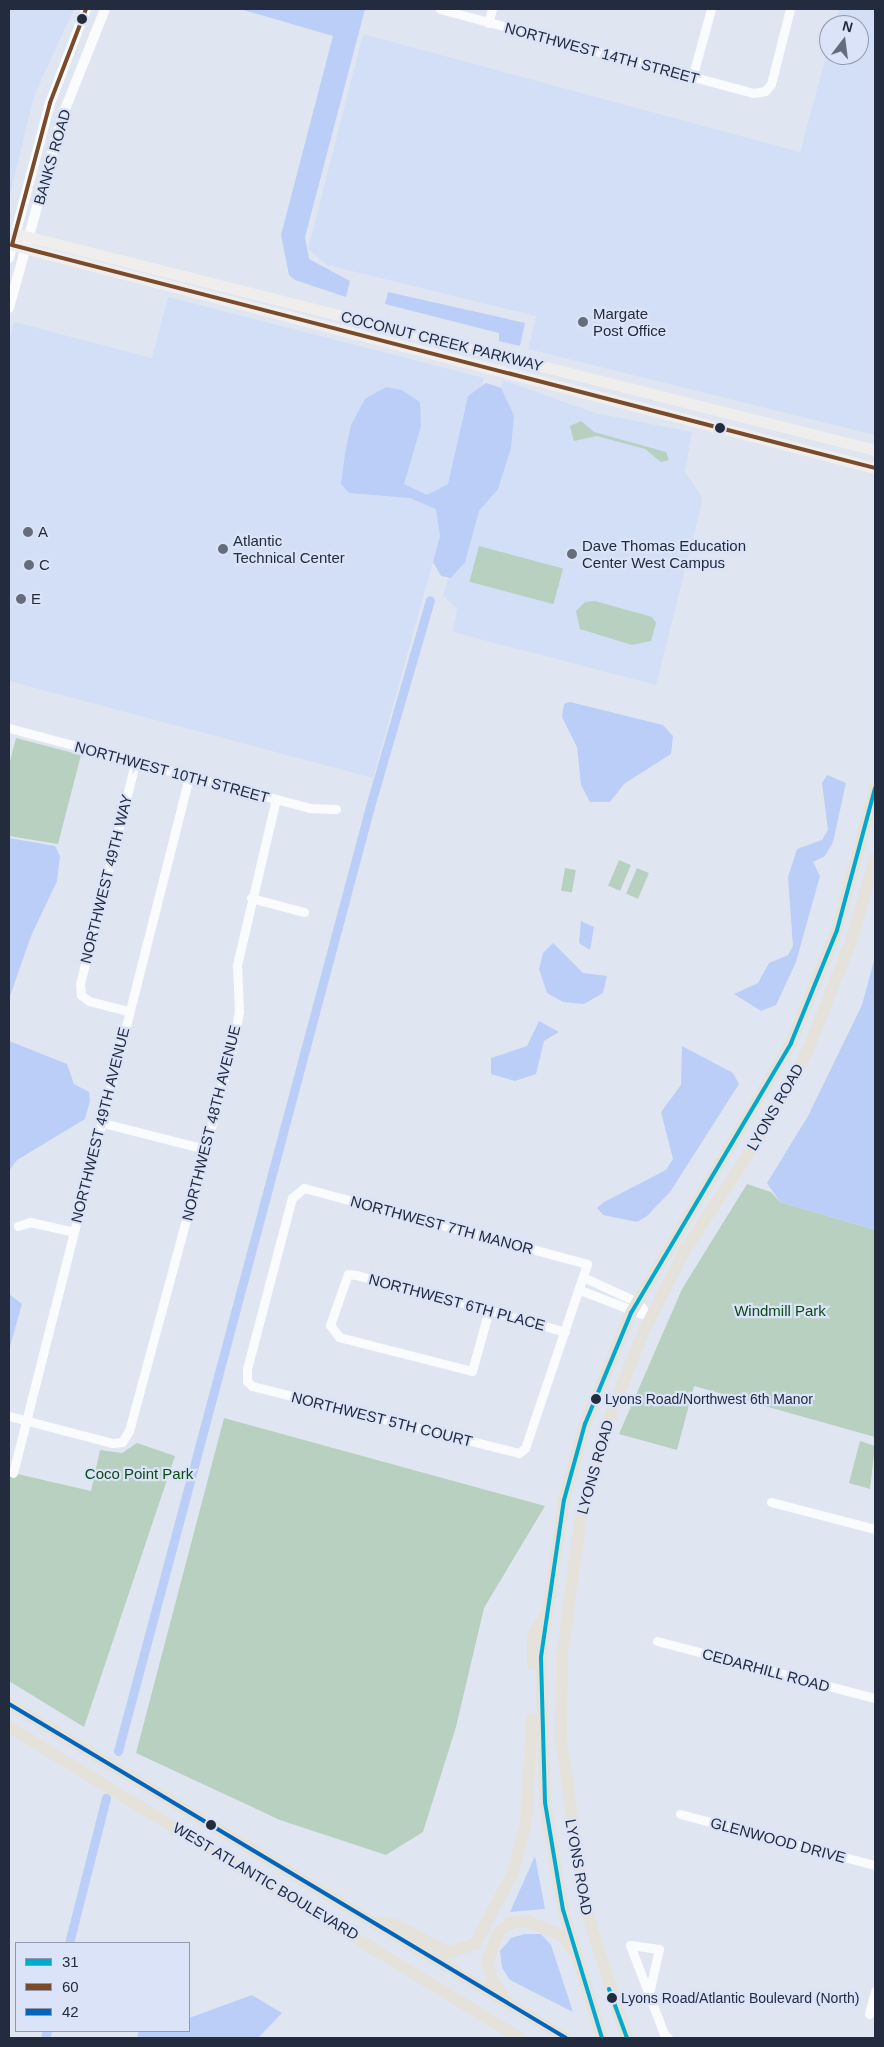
<!DOCTYPE html>
<style>
body{margin:0}
#map{position:relative;width:884px;height:2047px;overflow:hidden;background:#e0e6f1;font-family:Helvetica,sans-serif}
div>[style]{position:absolute}
[style*='--x']{left:calc(var(--x)*1px);top:calc(var(--y)*1px);width:calc(var(--w)*1px);rotate:calc(var(--a)*1deg)}
.built>*{inset:0;background:#d3dff6}
.green>*{inset:0;background:#b8d0c0;transform-origin:0 0}
.water>*{inset:0;background:#bacef7}
.canal>*{height:9px;margin:-4.5px;padding:0 4.5px;transform-origin:4.5px;border-radius:4.5px;background:#bacef7}
.minor>*{height:9px;margin:-4.5px;padding:0 4.5px;transform-origin:4.5px;border-radius:4.5px;background:#fafbfd}
.tertiary>*{height:10px;margin:-5px;padding:0 5px;transform-origin:5px;border-radius:5px;background:#fafbfd}
.secondary>*{height:11px;margin:-5.5px;padding:0 5.5px;transform-origin:5.5px;border-radius:5.5px;background:#efeeed}
.primary>*{height:12px;margin:-6px;padding:0 6px;transform-origin:6px;border-radius:6px;background:#e5e2db}
.bus-1>*{height:4px;margin:-2px;padding:0 2px;transform-origin:2px;border-radius:2px;background:#00a9ce}
.bus-2>*{height:4px;margin:-2px;padding:0 2px;transform-origin:2px;border-radius:2px;background:#7a4b2a}
.bus-3>*{height:4px;margin:-2px;padding:0 2px;transform-origin:2px;border-radius:2px;background:#0065bd}
.dots>*{width:14px;height:14px;translate:-50% -50%;box-sizing:border-box;border:2px solid #dae3f7;border-radius:50%}
span{translate:-50% -50%;white-space:nowrap;text-align:center;line-height:1.15;-webkit-text-stroke:4.5px #dae3f7;paint-order:stroke}
.bus-label{font-size:14px;color:#232c3e}
.left{translate:0 -50%;text-align:left}
.street-label{font-size:15px;color:#232c3e}
.poi-label{font-size:15px;color:#232c3e}
.park-label{font-size:15px;color:#0a4a13}
.frame{position:absolute;inset:0;border:10px solid #232c3e;pointer-events:none}
.legend{position:absolute;left:15px;top:1942px;width:175px;height:90px;box-sizing:border-box;background:#dae3f7;border:1px solid #919aad;margin:0;padding:6px 9px;list-style:none;font-size:15px;color:#232c3e}
.legend li{display:flex;align-items:center;gap:10px;height:25px}
.legend b{width:25px;border:1px solid #919aad}
.north{position:absolute;left:819px;top:15px;width:50px;height:50px;box-sizing:border-box;background:#dae3f7;border:1px solid #919aad;border-radius:50%;rotate:15deg;font-size:14px;font-weight:700;line-height:20px;text-align:center;color:#232c3e}
.north::after{content:'';display:block;margin:auto;width:18px;height:22px;background:#656d7d;clip-path:polygon(50% 0,100% 100%,50% 72%,0 100%)}
</style>
<div id="map">
<div class="built">
<div style="clip-path:polygon(9px 9px,74px 9px,34px 96px,9px 199px)"></div>
<div style="clip-path:polygon(839px 9px,875px 9px,875px 435px,528px 349px,536px 316px,327px 265px,308px 249px,363px 34px,800px 152px,829px 45px,829px 55px,859px 55px,859px 25px,834px 25px)"></div>
<div style="clip-path:polygon(168px 297px,484px 378px,373px 778px,9px 681px,9px 342px,14px 322px,152px 358px)"></div>
<div style="clip-path:polygon(503px 380px,595px 413px,692px 432px,685px 472px,702px 497px,700px 511px,656px 685px,453px 632px,457px 609px,443px 596px)"></div>
</div>
<div class="green">
<div style="clip-path:polygon(581px 421px,594px 432px,666px 452px,669px 460px,661px 462px,645px 449px,597px 436px,574px 441px,570px 426px)"></div>
<div style="left:479px;top:546px;width:87px;height:37px;rotate:15deg"></div>
<div style="clip-path:polygon(595px 601px,652px 617px,656px 623px,651px 641px,632px 645px,580px 629px,576px 611px,585px 602px)"></div>
<div style="clip-path:polygon(16px 738px,81px 755px,58px 844px,9px 836px,9px 765px)"></div>
<div style="left:619px;top:860px;width:13px;height:28px;rotate:23deg"></div>
<div style="left:565px;top:868px;width:11px;height:23px;rotate:10deg"></div>
<div style="left:637px;top:868px;width:13px;height:28px;rotate:23deg"></div>
<div style="clip-path:polygon(747px 1184px,771px 1192px,780px 1202px,875px 1230px,875px 1437px,694px 1386px,677px 1450px,619px 1434px,682px 1289px)"></div>
<div style="clip-path:polygon(224px 1418px,545px 1506px,484px 1608px,456px 1727px,423px 1832px,386px 1855px,280px 1820px,136px 1753px)"></div>
<div style="clip-path:polygon(860px 1441px,875px 1446px,870px 1489px,849px 1483px)"></div>
<div style="clip-path:polygon(137px 1443px,175px 1456px,84px 1727px,9px 1681px,9px 1472px,91px 1491px,100px 1450px,122px 1453px)"></div>
</div>
<div class="water">
<div style="clip-path:polygon(240px 9px,365px 9px,305px 237px,309px 259px,350px 281px,346px 297px,295px 280px,289px 275px,281px 235px,333px 36px)"></div>
<div style="clip-path:polygon(388px 292px,525px 323px,520px 346px,499px 341px,499px 333px,385px 304px)"></div>
<div style="clip-path:polygon(486px 383px,501px 388px,514px 415px,511px 448px,498px 489px,479px 511px,465px 562px,451px 578px,441px 576px,433px 562px,440px 536px,436px 509px,410px 498px,349px 493px,341px 484px,345px 454px,351px 425px,365px 399px,386px 387px,402px 390px,420px 402px,421px 426px,404px 484px,427px 495px,448px 484px,468px 396px)"></div>
<div style="clip-path:polygon(570px 702px,663px 725px,673px 736px,671px 754px,624px 784px,610px 802px,590px 802px,581px 785px,577px 747px,562px 717px,564px 704px)"></div>
<div style="clip-path:polygon(827px 775px,846px 783px,833px 842px,825px 856px,813px 862px,820px 876px,796px 962px,776px 1005px,761px 1011px,734px 994px,758px 983px,769px 963px,788px 955px,793px 946px,788px 877px,797px 849px,822px 840px,828px 830px,822px 783px)"></div>
<div style="clip-path:polygon(9px 838px,55px 846px,60px 856px,57px 881px,31px 936px,9px 999px)"></div>
<div style="clip-path:polygon(581px 921px,594px 927px,590px 950px,579px 943px)"></div>
<div style="clip-path:polygon(553px 943px,583px 973px,607px 976px,603px 993px,584px 1004px,563px 1002px,547px 993px,539px 969px,543px 953px)"></div>
<div style="clip-path:polygon(875px 957px,875px 1230px,780px 1202px,767px 1183px,808px 1116px,862px 1005px)"></div>
<div style="clip-path:polygon(539px 1021px,559px 1032px,544px 1041px,536px 1074px,515px 1081px,491px 1074px,491px 1058px,527px 1046px)"></div>
<div style="clip-path:polygon(9px 1041px,67px 1064px,74px 1084px,89px 1092px,90px 1101px,85px 1119px,17px 1160px,9px 1171px)"></div>
<div style="clip-path:polygon(682px 1046px,733px 1073px,739px 1084px,670px 1192px,647px 1216px,637px 1222px,603px 1215px,597px 1208px,604px 1202px,666px 1170px,673px 1159px,661px 1112px,681px 1085px)"></div>
<div style="clip-path:polygon(9px 1294px,22px 1304px,9px 1350px)"></div>
<div style="clip-path:polygon(535px 1856px,545px 1909px,510px 1912px)"></div>
<div style="clip-path:polygon(525px 1934px,541px 1934px,551px 1945px,573px 2012px,510px 1980px,502px 1968px,500px 1951px,511px 1938px)"></div>
<div style="clip-path:polygon(252px 1995px,282px 2013px,258px 2038px,137px 2038px,139px 2031px,189px 2031px,189px 2018px)"></div>
</div>
<div class="canal">
<div style="--x:118;--y:1751;--w:981;--a:-75.06"></div>
<div style="--x:371;--y:803;--w:211;--a:-73.8"></div>
<div style="--x:69;--y:1943;--w:150;--a:-75.7"></div>
<div style="--x:45;--y:2038;--w:7;--a:-74"></div>
</div>
<div class="minor">
<div style="--x:440;--y:9;--w:324;--a:15"></div>
<div style="--x:753;--y:93;--w:12;--a:-9"></div>
<div style="--x:765;--y:91;--w:9;--a:-49"></div>
<div style="--x:771;--y:84;--w:77;--a:-75.8"></div>
<div style="--x:488;--y:23;--w:15;--a:-74"></div>
<div style="--x:692;--y:78;--w:72;--a:-74.6"></div>
<div style="--x:9;--y:728;--w:310;--a:14.9"></div>
<div style="--x:309;--y:808;--w:27;--a:2"></div>
<div style="--x:251;--y:898;--w:55;--a:14.8"></div>
<div style="--x:128;--y:1011;--w:40;--a:-165.6"></div>
<div style="--x:89;--y:1001;--w:10;--a:-143"></div>
<div style="--x:81;--y:995;--w:11;--a:-95"></div>
<div style="--x:80;--y:984;--w:228;--a:-76"></div>
<div style="--x:103;--y:1123;--w:105;--a:14.3"></div>
<div style="--x:304;--y:1188;--w:293;--a:15"></div>
<div style="--x:587;--y:1264;--w:194;--a:108.6"></div>
<div style="--x:525;--y:1448;--w:8;--a:140"></div>
<div style="--x:519;--y:1453;--w:275;--a:-165.9"></div>
<div style="--x:252;--y:1386;--w:7;--a:-135"></div>
<div style="--x:247;--y:1381;--w:12;--a:-90"></div>
<div style="--x:247;--y:1369;--w:177;--a:-75.3"></div>
<div style="--x:292;--y:1198;--w:16;--a:-40"></div>
<div style="--x:18;--y:1226;--w:13;--a:-18"></div>
<div style="--x:30;--y:1222;--w:45;--a:12.8"></div>
<div style="--x:583;--y:1277;--w:60;--a:24.8"></div>
<div style="--x:637;--y:1302;--w:20;--a:49"></div>
<div style="--x:580;--y:1290;--w:75;--a:21.1"></div>
<div style="--x:489;--y:1310;--w:63;--a:105.6"></div>
<div style="--x:472;--y:1371;--w:137;--a:-165.7"></div>
<div style="--x:339;--y:1337;--w:15;--a:-127"></div>
<div style="--x:330;--y:1325;--w:54;--a:-70.6"></div>
<div style="--x:348;--y:1274;--w:8;--a:7"></div>
<div style="--x:356;--y:1275;--w:138;--a:14.7"></div>
<div style="--x:489;--y:1310;--w:79;--a:16.1"></div>
<div style="--x:9;--y:1416;--w:106;--a:14.7"></div>
<div style="--x:112;--y:1443;--w:10;--a:-6"></div>
<div style="--x:122;--y:1442;--w:13;--a:-58"></div>
<div style="--x:129;--y:1431;--w:403;--a:-74.9"></div>
<div style="--x:234;--y:1042;--w:30;--a:-81"></div>
<div style="--x:239;--y:1012;--w:47;--a:-92.4"></div>
<div style="--x:237;--y:965;--w:171;--a:-76.8"></div>
<div style="--x:13;--y:1473;--w:718;--a:-75.81"></div>
<div style="--x:771;--y:1502;--w:107;--a:14.6"></div>
<div style="--x:657;--y:1641;--w:225;--a:14.7"></div>
<div style="--x:680;--y:1814;--w:202;--a:14.7"></div>
<div style="--x:649;--y:1993;--w:45;--a:-77.2"></div>
<div style="--x:659;--y:1949;--w:29;--a:-172"></div>
<div style="--x:630;--y:1945;--w:95;--a:69.1"></div>
<div style="--x:664;--y:2034;--w:6;--a:45"></div>
<div style="--x:869;--y:2014;--w:24;--a:-75"></div>
</div>
<div class="tertiary">
<div style="--x:9;--y:258;--w:160;--a:-75.2"></div>
<div style="--x:50;--y:103;--w:101;--a:-69"></div>
<div style="--x:9;--y:308;--w:198;--a:-74.5"></div>
<div style="--x:62;--y:117;--w:116;--a:-68.3"></div>
</div>
<div class="secondary">
<div style="--x:9;--y:232;--w:893;--a:14.13"></div>
<div style="--x:9;--y:244;--w:895;--a:14.5"></div>
</div>
<div class="primary">
<div style="--x:533;--y:1664;--w:28;--a:-90"></div>
<div style="--x:533;--y:1636;--w:21;--a:-61"></div>
<div style="--x:9;--y:1704;--w:649;--a:30.95"></div>
<div style="--x:9;--y:1727;--w:598;--a:31.33"></div>
<div style="--x:381;--y:1923;--w:15;--a:8"></div>
<div style="--x:396;--y:1925;--w:60;--a:27.8"></div>
<div style="--x:449;--y:1953;--w:29;--a:-20"></div>
<div style="--x:476;--y:1943;--w:80;--a:-62.5"></div>
<div style="--x:513;--y:1872;--w:51;--a:-75.1"></div>
<div style="--x:526;--y:1823;--w:104;--a:-86.7"></div>
<div style="--x:507;--y:2000;--w:23;--a:-128"></div>
<div style="--x:493;--y:1982;--w:21;--a:-107"></div>
<div style="--x:487;--y:1962;--w:31;--a:-69"></div>
<div style="--x:498;--y:1933;--w:16;--a:-40"></div>
<div style="--x:510;--y:1923;--w:17;--a:-7"></div>
<div style="--x:527;--y:1921;--w:38;--a:23"></div>
<div style="--x:562;--y:1936;--w:14;--a:51"></div>
<div style="--x:602;--y:2038;--w:134;--a:-106.9"></div>
<div style="--x:563;--y:1910;--w:109;--a:-99.5"></div>
<div style="--x:545;--y:1802;--w:145;--a:-91.6"></div>
<div style="--x:541;--y:1657;--w:159;--a:-81.7"></div>
<div style="--x:564;--y:1500;--w:79;--a:-74.6"></div>
<div style="--x:585;--y:1424;--w:120;--a:-67.5"></div>
<div style="--x:631;--y:1313;--w:314;--a:-59.3"></div>
<div style="--x:791;--y:1043;--w:122;--a:-67.8"></div>
<div style="--x:837;--y:930;--w:147;--a:-75"></div>
<div style="--x:627;--y:2038;--w:131;--a:-107.7"></div>
<div style="--x:587;--y:1913;--w:174;--a:-98.6"></div>
<div style="--x:561;--y:1741;--w:86;--a:-89.3"></div>
<div style="--x:562;--y:1655;--w:134;--a:-82.3"></div>
<div style="--x:580;--y:1522;--w:91;--a:-75.4"></div>
<div style="--x:603;--y:1434;--w:109;--a:-68.4"></div>
<div style="--x:643;--y:1333;--w:93;--a:-63.2"></div>
<div style="--x:685;--y:1250;--w:138;--a:-56.5"></div>
<div style="--x:761;--y:1135;--w:95;--a:-61"></div>
<div style="--x:807;--y:1052;--w:122;--a:-68.3"></div>
<div style="--x:852;--y:939;--w:83;--a:-74"></div>
</div>
<div class="bus-1">
<div style="--x:609;--y:1989;--w:52;--a:69.8"></div>
<div style="--x:602;--y:2038;--w:134;--a:-106.9"></div>
<div style="--x:563;--y:1910;--w:109;--a:-99.5"></div>
<div style="--x:545;--y:1802;--w:145;--a:-91.6"></div>
<div style="--x:541;--y:1657;--w:159;--a:-81.7"></div>
<div style="--x:564;--y:1500;--w:79;--a:-74.6"></div>
<div style="--x:585;--y:1424;--w:120;--a:-67.5"></div>
<div style="--x:631;--y:1313;--w:314;--a:-59.3"></div>
<div style="--x:791;--y:1043;--w:122;--a:-67.8"></div>
<div style="--x:837;--y:930;--w:147;--a:-75"></div>
</div>
<div class="bus-2">
<div style="--x:86;--y:9;--w:101;--a:111"></div>
<div style="--x:50;--y:103;--w:147;--a:105"></div>
<div style="--x:12;--y:245;--w:891;--a:14.49"></div>
</div>
<div class="bus-3">
<div style="--x:9;--y:1704;--w:649;--a:30.95"></div>
</div>
<div class="dots">
<div style="left:82px;top:19px;background:#232c3e"></div>
<div style="left:583px;top:322px;background:#656d7d"></div>
<div style="left:720px;top:428px;background:#232c3e"></div>
<div style="left:28px;top:532px;background:#656d7d"></div>
<div style="left:223px;top:549px;background:#656d7d"></div>
<div style="left:572px;top:554px;background:#656d7d"></div>
<div style="left:29px;top:565px;background:#656d7d"></div>
<div style="left:21px;top:599px;background:#656d7d"></div>
<div style="left:596px;top:1399px;background:#232c3e"></div>
<div style="left:211px;top:1825px;background:#232c3e"></div>
<div style="left:612px;top:1998px;background:#232c3e"></div>
</div>
<div class="bus-label">
<span class="left" style="left:605px;top:1399px">Lyons Road/Northwest 6th Manor</span>
<span class="left" style="left:621px;top:1998px">Lyons Road/Atlantic Boulevard (North)</span>
</div>
<div class="street-label">
<span style="left:602px;top:53px;rotate:15deg">NORTHWEST 14TH STREET</span>
<span style="left:52px;top:157px;rotate:-74deg">BANKS ROAD</span>
<span style="left:442px;top:341px;rotate:14deg">COCONUT CREEK PARKWAY</span>
<span style="left:172px;top:772px;rotate:15deg">NORTHWEST 10TH STREET</span>
<span style="left:106px;top:879px;rotate:-76deg">NORTHWEST 49TH WAY</span>
<span style="left:775px;top:1107px;rotate:-60deg">LYONS ROAD</span>
<span style="left:211px;top:1123px;rotate:-76deg">NORTHWEST 48TH AVENUE</span>
<span style="left:100px;top:1125px;rotate:-76deg">NORTHWEST 49TH AVENUE</span>
<span style="left:442px;top:1225px;rotate:15deg">NORTHWEST 7TH MANOR</span>
<span style="left:457px;top:1302px;rotate:15deg">NORTHWEST 6TH PLACE</span>
<span style="left:382px;top:1419px;rotate:14deg">NORTHWEST 5TH COURT</span>
<span style="left:595px;top:1467px;rotate:-74deg">LYONS ROAD</span>
<span style="left:766px;top:1670px;rotate:15deg">CEDARHILL ROAD</span>
<span style="left:778px;top:1840px;rotate:15deg">GLENWOOD DRIVE</span>
<span style="left:579px;top:1867px;rotate:80deg">LYONS ROAD</span>
<span style="left:266px;top:1881px;rotate:31deg">WEST ATLANTIC BOULEVARD</span>
</div>
<div class="poi-label">
<span class="left" style="left:593px;top:322px">Margate<br>Post Office</span>
<span class="left" style="left:38px;top:532px">A</span>
<span class="left" style="left:233px;top:549px">Atlantic<br>Technical Center</span>
<span class="left" style="left:582px;top:554px">Dave Thomas Education<br>Center West Campus</span>
<span class="left" style="left:39px;top:565px">C</span>
<span class="left" style="left:31px;top:599px">E</span>
</div>
<div class="park-label">
<span style="left:780px;top:1311px">Windmill Park</span>
<span style="left:139px;top:1474px">Coco Point Park</span>
</div>
<div class="frame"></div>
<ul class="legend">
<li><b style="height:6px;background:#00a9ce"></b>31</li>
<li><b style="height:6px;background:#7a4b2a"></b>60</li>
<li><b style="height:6px;background:#0065bd"></b>42</li>
</ul>
<div class="north">N</div>
</div>
